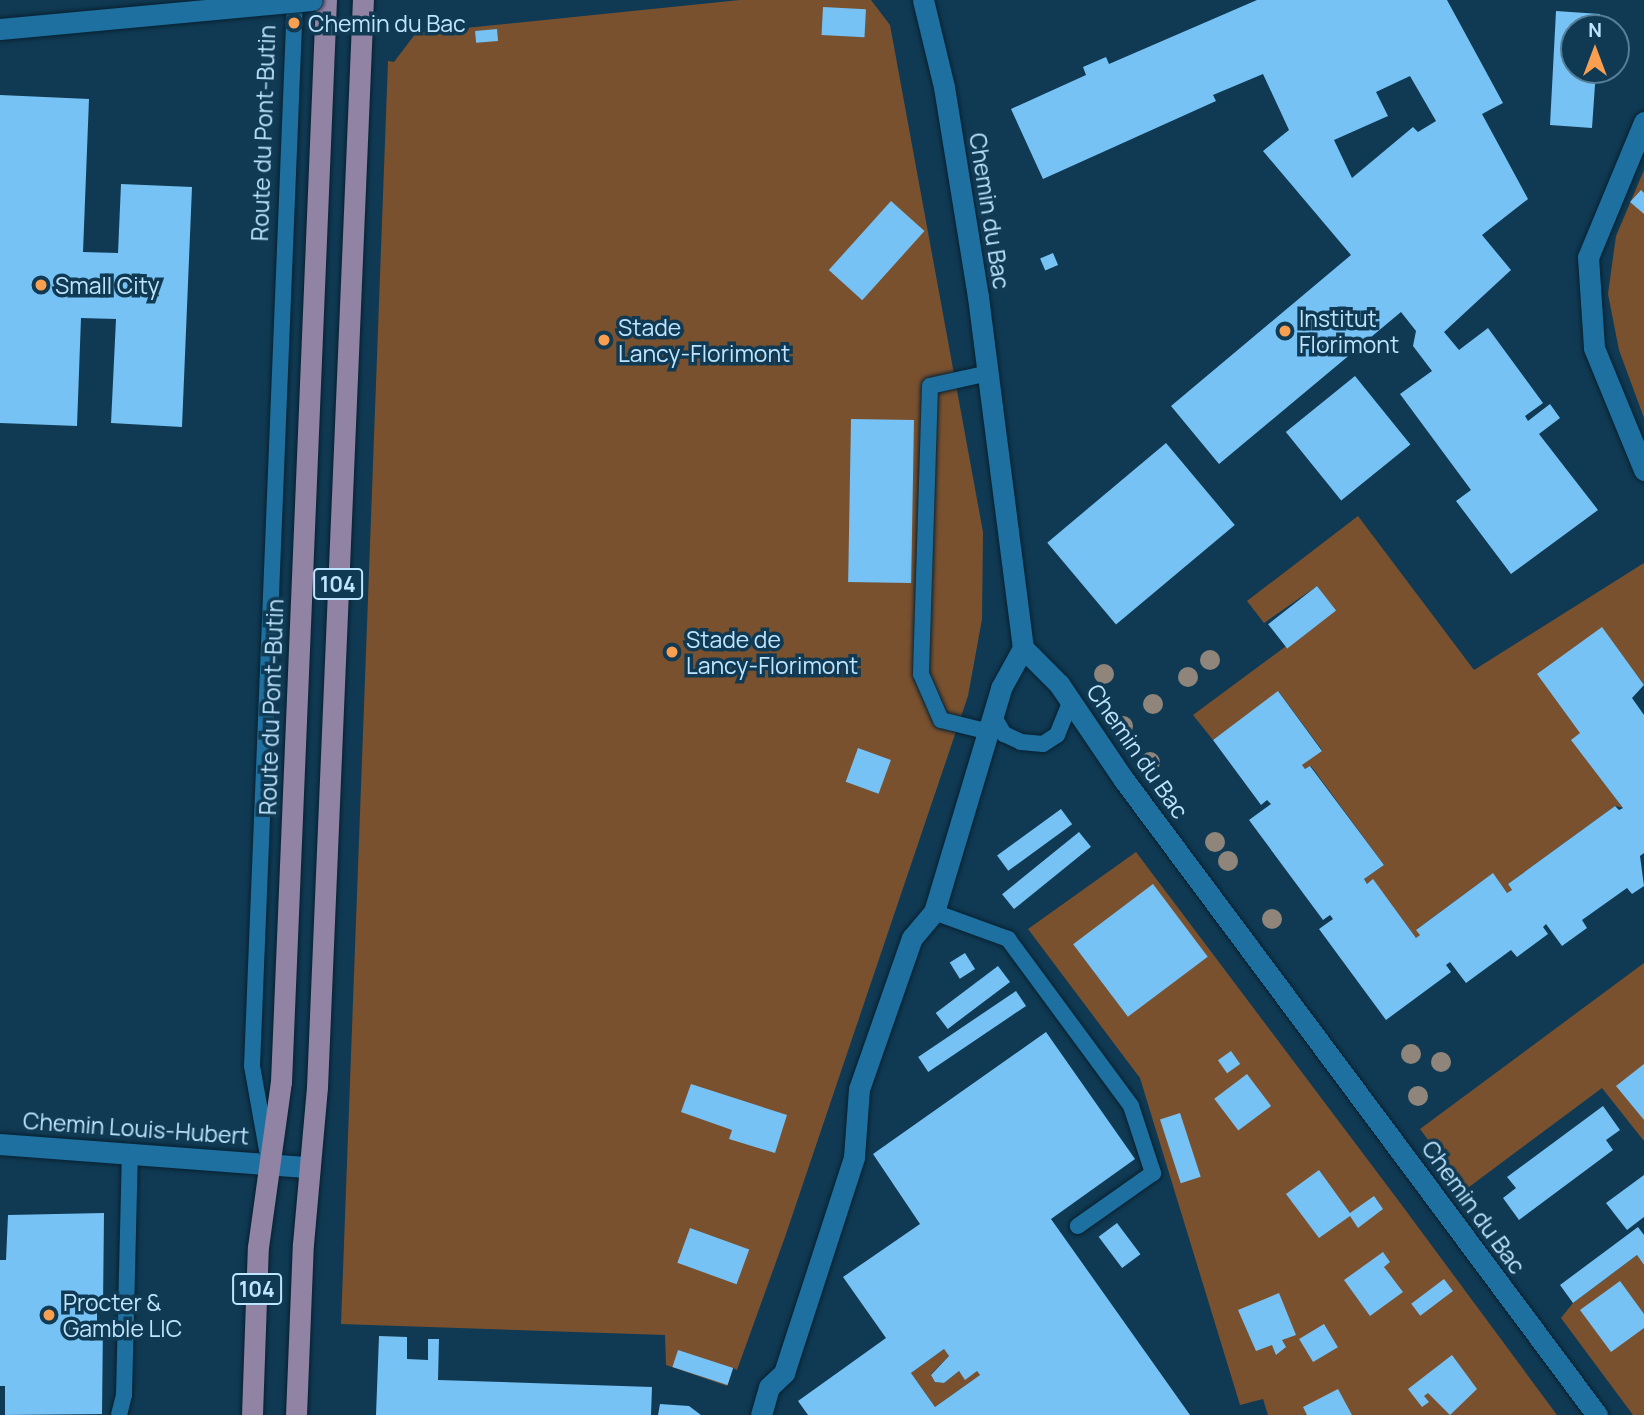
<!DOCTYPE html>
<style>
body{margin:0}
#map{position:relative;width:1644px;height:1415px;overflow:hidden;background:#103a53;font-family:Manrope,sans-serif}
div>[style]{position:absolute}
[style*='--x']{left:calc(var(--x)*1px);top:calc(var(--y)*1px);width:calc(var(--w)*1px);rotate:calc(var(--a)*1deg)}
.green>*{inset:0;background:#7a512f}
.building>*{inset:0;background:#77c2f4;transform-origin:0 0}
.roads{filter:drop-shadow(0 0 2px #072030) drop-shadow(0 0 2px #072030)}
.lane>*{height:16px;margin:-8px;padding:0 8px;transform-origin:8px;border-radius:8px;background:#1d709f}
.street>*{height:21px;margin:-10.5px;padding:0 10.5px;transform-origin:10.5px;border-radius:10.5px;background:#1d709f}
.secondary>*{height:21px;margin:-10.5px;padding:0 10.5px;transform-origin:10.5px;border-radius:10.5px;background:#1d709f}
.primary>*{height:21px;margin:-10.5px;padding:0 10.5px;transform-origin:10.5px;border-radius:10.5px;background:#9083a4}
.bridges{filter:drop-shadow(0 0 2px #072030) drop-shadow(0 0 2px #072030)}
.secondary-bridge>*{height:21px;margin:-10.5px;padding:0 10.5px;transform-origin:10.5px;border-radius:10.5px;background:#1d709f}
.trees>*{width:20px;height:20px;margin:-10px;border-radius:50%;background:#8f857b}
.dots>*{width:19px;height:19px;translate:-50% -50%;box-sizing:border-box;border:4px solid #103a53;border-radius:50%}
span{translate:-50% -50%;white-space:nowrap;text-align:center;line-height:1.15;-webkit-text-stroke:7px #103a53;paint-order:stroke}
.shield-label span{padding:2px 5px;background:#103a53;border:2px solid;border-radius:5px;-webkit-text-stroke-width:0}
.shield-label{font-size:21px;color:#bfe4ff;font-weight:700}
.poi-label{font-size:23px;color:#bfe4ff}
.left{translate:0 -50%;text-align:left}
.street-label{font-size:23px;color:#bfe4ff}
.north{position:absolute;left:1560px;top:14px;width:70px;height:70px;box-sizing:border-box;background:#103a53;border:2px solid #567e98;border-radius:50%;rotate:0deg;font-size:19px;font-weight:700;line-height:28px;text-align:center;color:#bfe4ff}
.north::after{content:'';display:block;margin:auto;width:24px;height:32px;background:#fa9f4f;clip-path:polygon(50% 0,100% 100%,50% 72%,0 100%)}
</style>
<div id="map">
<div class="green">
<div style="clip-path:polygon(740px 0,871px 0,890px 25px,983px 532px,982px 619px,968px 696px,785px 1237px,737px 1370px,733px 1368px,727px 1386px,666px 1365px,665px 1335px,341px 1324px,388px 61px,394px 62px,416px 33px)"></div>
<div style="clip-path:polygon(1644px 170px,1644px 418px,1619px 350px,1608px 294px,1616px 236px)"></div>
<div style="clip-path:polygon(1358px 516px,1474px 670px,1644px 563px,1644px 685px,1602px 628px,1580px 733px,1572px 740px,1623px 808px,1615px 806px,1508px 884px,1512px 890px,1507px 893px,1492px 874px,1417px 929px,1420px 935px,1416px 938px,1373px 880px,1367px 884px,1364px 879px,1384px 865px,1311px 766px,1305px 769px,1302px 765px,1322px 750px,1279px 692px,1213px 740px,1193px 715px,1335px 610px,1317px 586px,1264px 623px,1247px 601px)"></div>
<div style="clip-path:polygon(1136px 852px,1398px 1200px,1557px 1415px,1268px 1415px,1263px 1399px,1240px 1405px,1140px 1078px,1028px 929px)"></div>
<div style="clip-path:polygon(1644px 963px,1644px 1141px,1602px 1088px,1465px 1190px,1420px 1129px)"></div>
<div style="clip-path:polygon(1637px 1255px,1644px 1265px,1644px 1415px,1633px 1415px,1561px 1318px,1573px 1303px)"></div>
<div style="clip-path:polygon(944px 1349px,949px 1356px,931px 1374px,935px 1382px,944px 1383px,959px 1371px,965px 1379px,977px 1371px,980px 1375px,935px 1407px,911px 1373px)"></div>
</div>
<div class="building">
<div style="clip-path:polygon(evenodd,1257px 0,1447px 0,1503px 103px,1482px 114px,1528px 199px,1482px 235px,1511px 270px,1444px 332px,1459px 350px,1488px 328px,1543px 403px,1525px 416px,1528px 421px,1550px 404px,1560px 418px,1539px 434px,1598px 510px,1511px 574px,1456px 501px,1471px 490px,1400px 394px,1432px 371px,1413px 346px,1416px 331px,1401px 312px,1219px 464px,1171px 406px,1351px 255px,1263px 151px,1289px 130px,1263px 74px,1213px 95px,1216px 101px,1043px 179px,1011px 109px,1086px 75px,1083px 67px,1106px 57px,1109px 64px,1257px 0,1410px 76px,1436px 121px,1418px 132px,1413px 127px,1352px 178px,1334px 140px,1388px 116px,1376px 92px,1410px 76px)"></div>
<div style="left:823px;top:7px;width:43px;height:28px;rotate:3deg"></div>
<div style="clip-path:polygon(1556px 11px,1600px 14px,1599px 28px,1574px 28px,1574px 70px,1596px 70px,1592px 128px,1550px 125px)"></div>
<div style="left:497px;top:29px;width:12px;height:22px;rotate:85deg"></div>
<div style="clip-path:polygon(0 95px,89px 99px,83px 252px,118px 253px,121px 184px,192px 187px,182px 427px,111px 423px,116px 319px,81px 318px,77px 426px,0 423px)"></div>
<div style="clip-path:polygon(1641px 190px,1644px 193px,1644px 214px,1630px 202px)"></div>
<div style="left:891px;top:201px;width:45px;height:93px;rotate:42deg"></div>
<div style="left:1053px;top:253px;width:13px;height:14px;rotate:67deg"></div>
<div style="left:1355px;top:376px;width:88px;height:89px;rotate:51deg"></div>
<div style="left:851px;top:419px;width:63px;height:163px;rotate:1deg"></div>
<div style="left:1166px;top:443px;width:107px;height:155px;rotate:50deg"></div>
<div style="left:1317px;top:586px;width:31px;height:62px;rotate:52deg"></div>
<div style="clip-path:polygon(1602px 627px,1644px 685px,1632px 698px,1644px 715px,1644px 853px,1640px 856px,1644px 886px,1632px 894px,1627px 888px,1582px 920px,1587px 928px,1562px 946px,1546px 924px,1543px 927px,1548px 934px,1517px 957px,1511px 950px,1466px 983px,1450px 962px,1446px 965px,1451px 972px,1386px 1020px,1319px 929px,1333px 919px,1330px 915px,1323px 920px,1249px 820px,1271px 804px,1267px 800px,1261px 805px,1213px 740px,1278px 691px,1322px 751px,1302px 765px,1305px 769px,1310px 766px,1384px 865px,1364px 879px,1367px 884px,1373px 879px,1416px 938px,1420px 935px,1416px 930px,1493px 873px,1507px 893px,1512px 890px,1508px 884px,1615px 806px,1619px 810px,1623px 808px,1571px 740px,1580px 733px,1537px 674px)"></div>
<div style="left:858px;top:748px;width:35px;height:36px;rotate:20deg"></div>
<div style="left:1061px;top:809px;width:19px;height:79px;rotate:54deg"></div>
<div style="left:1079px;top:832px;width:19px;height:99px;rotate:51deg"></div>
<div style="left:1153px;top:884px;width:91px;height:100px;rotate:53deg"></div>
<div style="left:965px;top:953px;width:19px;height:18px;rotate:58deg"></div>
<div style="left:998px;top:966px;width:20px;height:78px;rotate:53deg"></div>
<div style="left:1016px;top:991px;width:18px;height:118px;rotate:56deg"></div>
<div style="clip-path:polygon(evenodd,1046px 1032px,1135px 1159px,1051px 1219px,1190px 1415px,808px 1415px,798px 1401px,886px 1338px,843px 1277px,920px 1224px,873px 1154px,1046px 1032px,944px 1349px,949px 1356px,931px 1375px,935px 1382px,944px 1383px,959px 1371px,965px 1380px,977px 1371px,980px 1375px,935px 1407px,911px 1373px,944px 1349px)"></div>
<div style="left:1231px;top:1051px;width:16px;height:16px;rotate:55deg"></div>
<div style="clip-path:polygon(1644px 1064px,1644px 1120px,1616px 1086px)"></div>
<div style="left:1247px;top:1074px;width:40px;height:41px;rotate:53deg"></div>
<div style="clip-path:polygon(691px 1084px,787px 1115px,775px 1153px,729px 1139px,732px 1130px,681px 1112px)"></div>
<div style="clip-path:polygon(1603px 1106px,1620px 1130px,1606px 1140px,1613px 1150px,1519px 1220px,1503px 1198px,1516px 1188px,1507px 1177px)"></div>
<div style="left:1180px;top:1113px;width:67px;height:21px;rotate:72deg"></div>
<div style="clip-path:polygon(1319px 1170px,1350px 1213px,1374px 1196px,1383px 1209px,1358px 1228px,1350px 1216px,1319px 1238px,1286px 1194px)"></div>
<div style="clip-path:polygon(1644px 1175px,1644px 1217px,1627px 1230px,1606px 1203px)"></div>
<div style="clip-path:polygon(104px 1213px,103px 1306px,97px 1306px,97px 1323px,103px 1323px,102px 1414px,5px 1415px,5px 1386px,0 1386px,0 1260px,6px 1260px,8px 1215px)"></div>
<div style="left:1117px;top:1223px;width:39px;height:23px;rotate:53deg"></div>
<div style="clip-path:polygon(1638px 1227px,1644px 1235px,1644px 1265px,1637px 1255px,1573px 1303px,1560px 1285px)"></div>
<div style="left:690px;top:1228px;width:63px;height:37px;rotate:20deg"></div>
<div style="clip-path:polygon(1383px 1252px,1390px 1262px,1384px 1267px,1403px 1292px,1370px 1316px,1344px 1280px)"></div>
<div style="left:1444px;top:1279px;width:15px;height:41px;rotate:53deg"></div>
<div style="clip-path:polygon(1620px 1281px,1644px 1314px,1644px 1328px,1611px 1352px,1580px 1310px)"></div>
<div style="clip-path:polygon(1279px 1293px,1296px 1335px,1282px 1340px,1286px 1347px,1276px 1355px,1272px 1345px,1256px 1351px,1238px 1310px)"></div>
<div style="left:1324px;top:1324px;width:27px;height:29px;rotate:59deg"></div>
<div style="clip-path:polygon(379px 1336px,407px 1337px,407px 1359px,428px 1360px,428px 1339px,439px 1339px,438px 1380px,652px 1387px,651px 1415px,376px 1415px)"></div>
<div style="left:678px;top:1350px;width:58px;height:18px;rotate:18deg"></div>
<div style="clip-path:polygon(1452px 1355px,1477px 1389px,1450px 1415px,1428px 1393px,1424px 1396px,1429px 1402px,1422px 1407px,1408px 1389px)"></div>
<div style="clip-path:polygon(1338px 1389px,1352px 1415px,1307px 1415px,1303px 1407px)"></div>
<div style="clip-path:polygon(660px 1404px,689px 1406px,701px 1415px,658px 1415px)"></div>
</div>
<div class="roads">
<div class="lane">
<div style="--x:989;--y:373;--w:60;--a:167.6"></div>
<div style="--x:930;--y:386;--w:288;--a:91.8"></div>
<div style="--x:921;--y:674;--w:50;--a:66.5"></div>
<div style="--x:941;--y:720;--w:50;--a:13.8"></div>
<div style="--x:994;--y:717;--w:20;--a:60"></div>
<div style="--x:1004;--y:734;--w:19;--a:25"></div>
<div style="--x:1021;--y:742;--w:22;--a:5"></div>
<div style="--x:1043;--y:744;--w:17;--a:-33"></div>
<div style="--x:1057;--y:735;--w:37;--a:-68"></div>
<div style="--x:934;--y:912;--w:79;--a:20"></div>
<div style="--x:1008;--y:939;--w:207;--a:53.6"></div>
<div style="--x:1131;--y:1106;--w:71;--a:71.8"></div>
<div style="--x:1153;--y:1173;--w:92;--a:144.8"></div>
<div style="--x:267;--y:1150;--w:85;--a:-100.1"></div>
<div style="--x:252;--y:1066;--w:1067;--a:-87.69"></div>
<div style="--x:119;--y:1415;--w:21;--a:-76"></div>
<div style="--x:124;--y:1395;--w:241;--a:-88.6"></div>
</div>
<div class="street">
<div style="--x:923;--y:0;--w:89;--a:76.4"></div>
<div style="--x:944;--y:87;--w:213;--a:80.8"></div>
<div style="--x:978;--y:297;--w:354;--a:82.7"></div>
<div style="--x:1023;--y:648;--w:51;--a:45"></div>
<div style="--x:1059;--y:684;--w:116;--a:55.9"></div>
<div style="--x:1124;--y:780;--w:792;--a:53.32"></div>
<div style="--x:1644;--y:122;--w:146;--a:112.5"></div>
<div style="--x:1588;--y:257;--w:91;--a:86.2"></div>
<div style="--x:1594;--y:348;--w:132;--a:67.7"></div>
<div style="--x:761;--y:1415;--w:29;--a:-74"></div>
<div style="--x:769;--y:1387;--w:21;--a:-43"></div>
<div style="--x:784;--y:1373;--w:227;--a:-72"></div>
<div style="--x:854;--y:1157;--w:68;--a:-85.8"></div>
<div style="--x:859;--y:1089;--w:160;--a:-70.7"></div>
<div style="--x:912;--y:938;--w:34;--a:-50"></div>
<div style="--x:934;--y:912;--w:234;--a:-73.3"></div>
<div style="--x:1001;--y:688;--w:46;--a:-61.2"></div>
</div>
<div class="secondary">
<div style="--x:0;--y:1144;--w:309;--a:4.3"></div>
</div>
<div class="primary">
<div style="--x:252;--y:1415;--w:168;--a:-88"></div>
<div style="--x:258;--y:1247;--w:167;--a:-82.1"></div>
<div style="--x:281;--y:1082;--w:1083;--a:-87.62"></div>
<div style="--x:296;--y:1415;--w:171;--a:-87.7"></div>
<div style="--x:303;--y:1244;--w:158;--a:-84.9"></div>
<div style="--x:317;--y:1087;--w:1088;--a:-87.58"></div>
</div>
</div>
<div class="bridges">
<div class="secondary-bridge">
<div style="--x:0;--y:29;--w:313;--a:-5.3"></div>
</div>
</div>
<div class="trees">
<div style="left:1210px;top:660px"></div>
<div style="left:1104px;top:674px"></div>
<div style="left:1188px;top:677px"></div>
<div style="left:1153px;top:704px"></div>
<div style="left:1123px;top:726px"></div>
<div style="left:1150px;top:762px"></div>
<div style="left:1215px;top:842px"></div>
<div style="left:1228px;top:861px"></div>
<div style="left:1272px;top:919px"></div>
<div style="left:1411px;top:1054px"></div>
<div style="left:1441px;top:1062px"></div>
<div style="left:1418px;top:1096px"></div>
</div>
<div class="dots">
<div style="left:294px;top:23px;background:#fa9f4f"></div>
<div style="left:41px;top:285px;background:#fa9f4f"></div>
<div style="left:1285px;top:331px;background:#fa9f4f"></div>
<div style="left:604px;top:340px;background:#fa9f4f"></div>
<div style="left:672px;top:652px;background:#fa9f4f"></div>
<div style="left:49px;top:1315px;background:#fa9f4f"></div>
</div>
<div class="shield-label">
<span style="left:338px;top:584px">104</span>
<span style="left:257px;top:1289px">104</span>
</div>
<div class="poi-label">
<span class="left" style="left:308px;top:23px">Chemin du Bac</span>
<span class="left" style="left:55px;top:285px">Small City</span>
<span class="left" style="left:1299px;top:331px">Institut<br>Florimont</span>
<span class="left" style="left:618px;top:340px">Stade<br>Lancy-Florimont</span>
<span class="left" style="left:686px;top:652px">Stade de<br>Lancy-Florimont</span>
<span class="left" style="left:63px;top:1315px">Procter &amp;<br>Gamble LIC</span>
</div>
<div class="street-label">
<span style="left:263px;top:133px;rotate:-88deg">Route du Pont-Butin</span>
<span style="left:990px;top:211px;rotate:81deg">Chemin du Bac</span>
<span style="left:271px;top:707px;rotate:-88deg">Route du Pont-Butin</span>
<span style="left:1138px;top:751px;rotate:55deg">Chemin du Bac</span>
<span style="left:136px;top:1128px;rotate:4deg">Chemin Louis-Hubert</span>
<span style="left:1474px;top:1207px;rotate:54deg">Chemin du Bac</span>
</div>
<div class="north">N</div>
</div>
